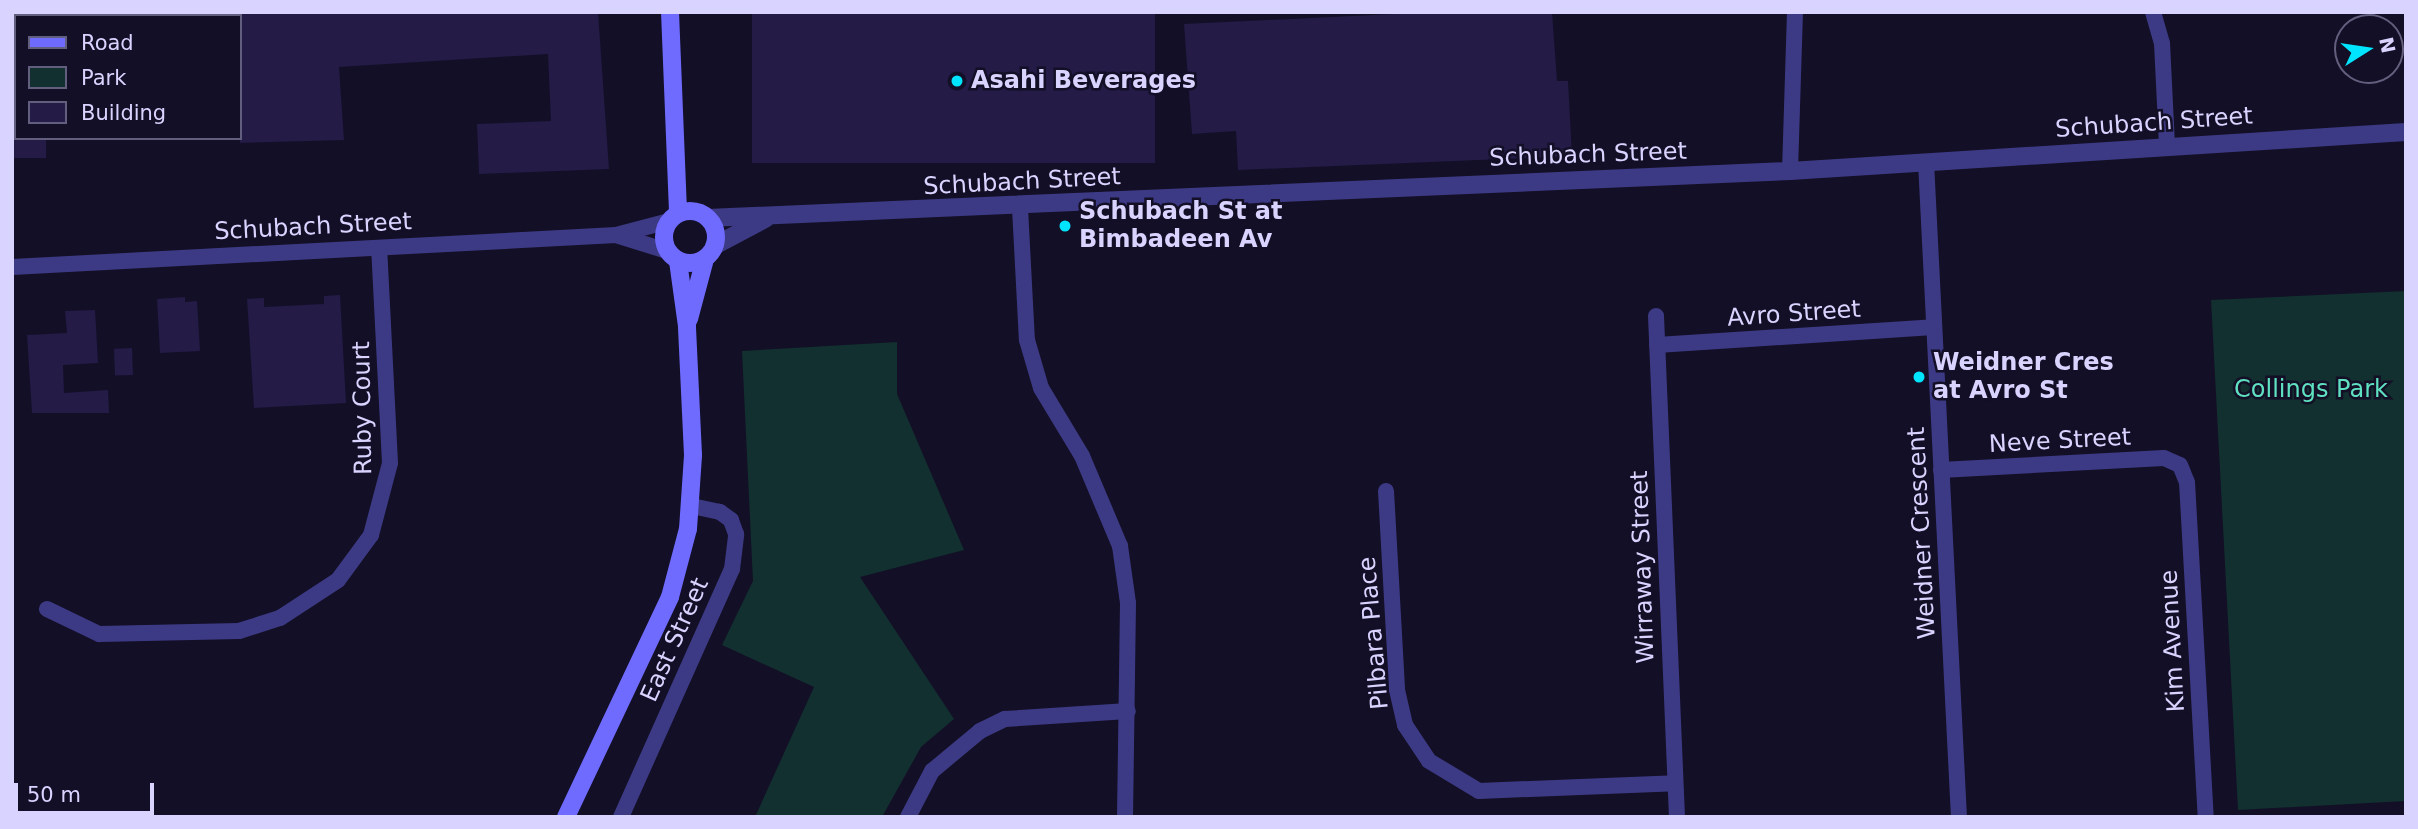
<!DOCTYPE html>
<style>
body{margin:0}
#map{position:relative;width:2418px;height:829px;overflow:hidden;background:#130f26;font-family:"DejaVu Sans",sans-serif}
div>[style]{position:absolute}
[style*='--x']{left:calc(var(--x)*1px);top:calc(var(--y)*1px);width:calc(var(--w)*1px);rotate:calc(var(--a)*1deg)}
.green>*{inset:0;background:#12302f}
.building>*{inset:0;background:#241b47;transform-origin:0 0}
.minor>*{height:16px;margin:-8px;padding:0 8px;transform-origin:8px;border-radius:8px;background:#3d3a85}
.tertiary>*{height:18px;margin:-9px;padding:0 9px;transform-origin:9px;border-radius:9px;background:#3d3a85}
.secondary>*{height:18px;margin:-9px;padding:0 9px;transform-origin:9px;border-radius:9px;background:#6f6bff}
.secondary>.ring{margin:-9px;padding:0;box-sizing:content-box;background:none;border:18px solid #6f6bff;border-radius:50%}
.dots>*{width:19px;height:19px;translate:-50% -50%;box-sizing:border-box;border:4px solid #130f26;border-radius:50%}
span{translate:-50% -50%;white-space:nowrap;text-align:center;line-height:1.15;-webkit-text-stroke:5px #130f26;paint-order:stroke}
.poi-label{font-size:24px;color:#d9d4ff;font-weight:700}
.left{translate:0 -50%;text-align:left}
.street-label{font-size:24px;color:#d9d4ff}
.park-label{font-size:24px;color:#5fe0c0}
.frame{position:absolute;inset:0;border:14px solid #d9d4ff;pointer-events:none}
.legend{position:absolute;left:14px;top:14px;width:228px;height:126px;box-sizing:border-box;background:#130f26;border:2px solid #625e7d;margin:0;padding:9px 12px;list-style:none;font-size:21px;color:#d9d4ff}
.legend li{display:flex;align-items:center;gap:14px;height:35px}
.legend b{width:35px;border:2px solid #625e7d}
.north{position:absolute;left:2334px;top:14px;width:70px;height:70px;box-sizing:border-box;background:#130f26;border:2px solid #625e7d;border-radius:50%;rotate:78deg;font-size:19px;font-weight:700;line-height:28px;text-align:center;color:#d9d4ff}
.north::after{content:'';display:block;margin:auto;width:24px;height:32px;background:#00e5ff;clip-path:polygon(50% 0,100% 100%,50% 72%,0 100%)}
.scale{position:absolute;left:14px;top:783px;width:140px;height:32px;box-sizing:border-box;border:4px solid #d9d4ff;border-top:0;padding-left:9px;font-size:21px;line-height:24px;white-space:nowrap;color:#d9d4ff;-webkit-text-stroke:5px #130f26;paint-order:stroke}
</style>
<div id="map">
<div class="green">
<div style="clip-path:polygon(2406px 291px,2406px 801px,2238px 810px,2211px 300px)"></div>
<div style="clip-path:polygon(897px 342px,897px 394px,964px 550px,860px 577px,954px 719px,921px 747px,882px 817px,755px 817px,814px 687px,722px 645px,753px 581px,742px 351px)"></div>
</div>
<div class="building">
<div style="clip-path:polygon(240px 12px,598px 12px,609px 169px,479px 174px,477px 124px,551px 121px,548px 54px,339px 67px,344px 140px,240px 143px)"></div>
<div style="left:752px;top:12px;width:403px;height:151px"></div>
<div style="clip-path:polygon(1436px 12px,1552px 12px,1557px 81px,1568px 81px,1572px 156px,1238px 170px,1236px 131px,1192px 134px,1184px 24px)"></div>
<div style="left:12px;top:138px;width:34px;height:20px"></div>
<div style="clip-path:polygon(340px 295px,346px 403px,254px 408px,247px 299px,264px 298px,264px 307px,324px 304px,324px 296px)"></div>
<div style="clip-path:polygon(185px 297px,185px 302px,197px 301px,200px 351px,160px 353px,157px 299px)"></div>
<div style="clip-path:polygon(95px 310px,98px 363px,63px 365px,64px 393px,108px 390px,109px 413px,32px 413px,27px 335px,67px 333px,65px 311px)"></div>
<div style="left:132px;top:348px;width:27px;height:18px;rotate:88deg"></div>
</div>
<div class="minor">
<div style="--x:2153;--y:12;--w:32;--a:74"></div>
<div style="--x:2162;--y:43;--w:103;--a:87.2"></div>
<div style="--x:1926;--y:162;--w:656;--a:87.12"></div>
<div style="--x:1790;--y:171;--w:159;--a:-88.2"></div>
<div style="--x:1020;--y:208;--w:132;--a:87"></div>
<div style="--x:1027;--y:340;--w:50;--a:73.7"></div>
<div style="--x:1041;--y:388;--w:79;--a:58.9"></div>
<div style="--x:1082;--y:456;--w:98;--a:67.1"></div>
<div style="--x:1120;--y:546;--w:58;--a:82"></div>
<div style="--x:1128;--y:603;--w:214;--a:90.8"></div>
<div style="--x:616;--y:235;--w:53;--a:17.4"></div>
<div style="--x:12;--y:267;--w:605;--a:-3.03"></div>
<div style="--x:616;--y:235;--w:55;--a:-14.8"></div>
<div style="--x:1656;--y:316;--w:501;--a:87.6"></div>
<div style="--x:1657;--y:345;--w:277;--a:-3.7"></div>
<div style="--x:1941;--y:470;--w:223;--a:-3.1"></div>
<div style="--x:2164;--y:458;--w:17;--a:24"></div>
<div style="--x:2180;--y:465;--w:18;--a:68"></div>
<div style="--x:2187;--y:482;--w:336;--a:86.8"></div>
<div style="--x:1386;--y:491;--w:199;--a:86.8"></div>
<div style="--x:1397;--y:690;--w:36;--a:77"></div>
<div style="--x:1405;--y:725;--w:43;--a:56.3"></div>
<div style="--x:1429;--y:761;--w:58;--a:31"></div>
<div style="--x:1479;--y:791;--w:196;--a:-2.3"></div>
<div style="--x:47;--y:609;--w:58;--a:25.7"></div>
<div style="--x:99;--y:634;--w:140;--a:-1.2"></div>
<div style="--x:239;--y:631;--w:43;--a:-17.6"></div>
<div style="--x:280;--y:618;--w:69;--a:-33.2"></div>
<div style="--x:338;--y:580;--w:56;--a:-53.7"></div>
<div style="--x:371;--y:535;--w:74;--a:-75.2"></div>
<div style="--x:390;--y:463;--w:215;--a:-92.9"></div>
<div style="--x:621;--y:817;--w:272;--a:-65.9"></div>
<div style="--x:732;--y:569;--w:35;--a:-83"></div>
<div style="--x:736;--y:534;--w:15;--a:-110"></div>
<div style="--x:731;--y:520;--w:14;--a:-144"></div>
<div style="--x:720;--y:512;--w:30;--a:-168"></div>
<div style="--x:908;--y:817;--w:52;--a:-62.4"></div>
<div style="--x:932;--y:771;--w:62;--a:-39.8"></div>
<div style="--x:980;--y:731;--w:28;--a:-26"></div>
<div style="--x:1005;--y:719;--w:123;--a:-3.7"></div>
</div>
<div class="tertiary">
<div style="--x:708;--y:218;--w:1083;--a:-2.49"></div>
<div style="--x:1790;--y:171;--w:617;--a:-3.62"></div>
<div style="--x:714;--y:246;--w:58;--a:-27.9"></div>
</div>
<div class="secondary">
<div style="--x:670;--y:12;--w:201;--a:87.7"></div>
<div class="ring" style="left:664px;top:211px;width:34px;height:34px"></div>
<div style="--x:689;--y:319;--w:62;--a:-75.1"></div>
<div style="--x:566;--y:817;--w:243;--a:-64.7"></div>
<div style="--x:670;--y:597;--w:70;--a:-75.2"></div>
<div style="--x:688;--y:529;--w:74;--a:-86.1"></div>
<div style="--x:693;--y:455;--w:129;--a:-92.7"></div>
<div style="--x:687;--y:326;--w:66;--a:-97.9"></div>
</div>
<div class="dots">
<div style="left:957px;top:81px;background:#00e5ff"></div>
<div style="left:1065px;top:226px;background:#00e5ff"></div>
<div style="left:1919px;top:377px;background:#00e5ff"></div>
</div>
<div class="poi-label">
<span class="left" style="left:971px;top:81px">Asahi Beverages</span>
<span class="left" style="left:1079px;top:226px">Schubach St at<br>Bimbadeen Av</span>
<span class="left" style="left:1933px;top:377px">Weidner Cres<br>at Avro St</span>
</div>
<div class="street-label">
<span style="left:2154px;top:123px;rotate:-4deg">Schubach Street</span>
<span style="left:1588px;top:155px;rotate:-2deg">Schubach Street</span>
<span style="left:1022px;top:182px;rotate:-3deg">Schubach Street</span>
<span style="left:313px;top:227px;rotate:-3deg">Schubach Street</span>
<span style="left:1794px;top:314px;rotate:-4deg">Avro Street</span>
<span style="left:363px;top:408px;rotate:-91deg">Ruby Court</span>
<span style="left:2060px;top:441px;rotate:-3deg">Neve Street</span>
<span style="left:1922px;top:533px;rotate:-93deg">Weidner Crescent</span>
<span style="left:1643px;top:567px;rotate:-92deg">Wirraway Street</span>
<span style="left:1374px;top:633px;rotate:-95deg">Pilbara Place</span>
<span style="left:675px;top:640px;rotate:-66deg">East Street</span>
<span style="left:2173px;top:641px;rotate:-93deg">Kim Avenue</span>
</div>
<div class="park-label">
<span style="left:2311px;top:390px">Collings Park</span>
</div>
<div class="frame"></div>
<ul class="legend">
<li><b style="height:9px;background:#6f6bff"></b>Road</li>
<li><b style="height:19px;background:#12302f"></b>Park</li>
<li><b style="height:19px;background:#241b47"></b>Building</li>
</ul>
<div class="north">N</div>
<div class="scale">50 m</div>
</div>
